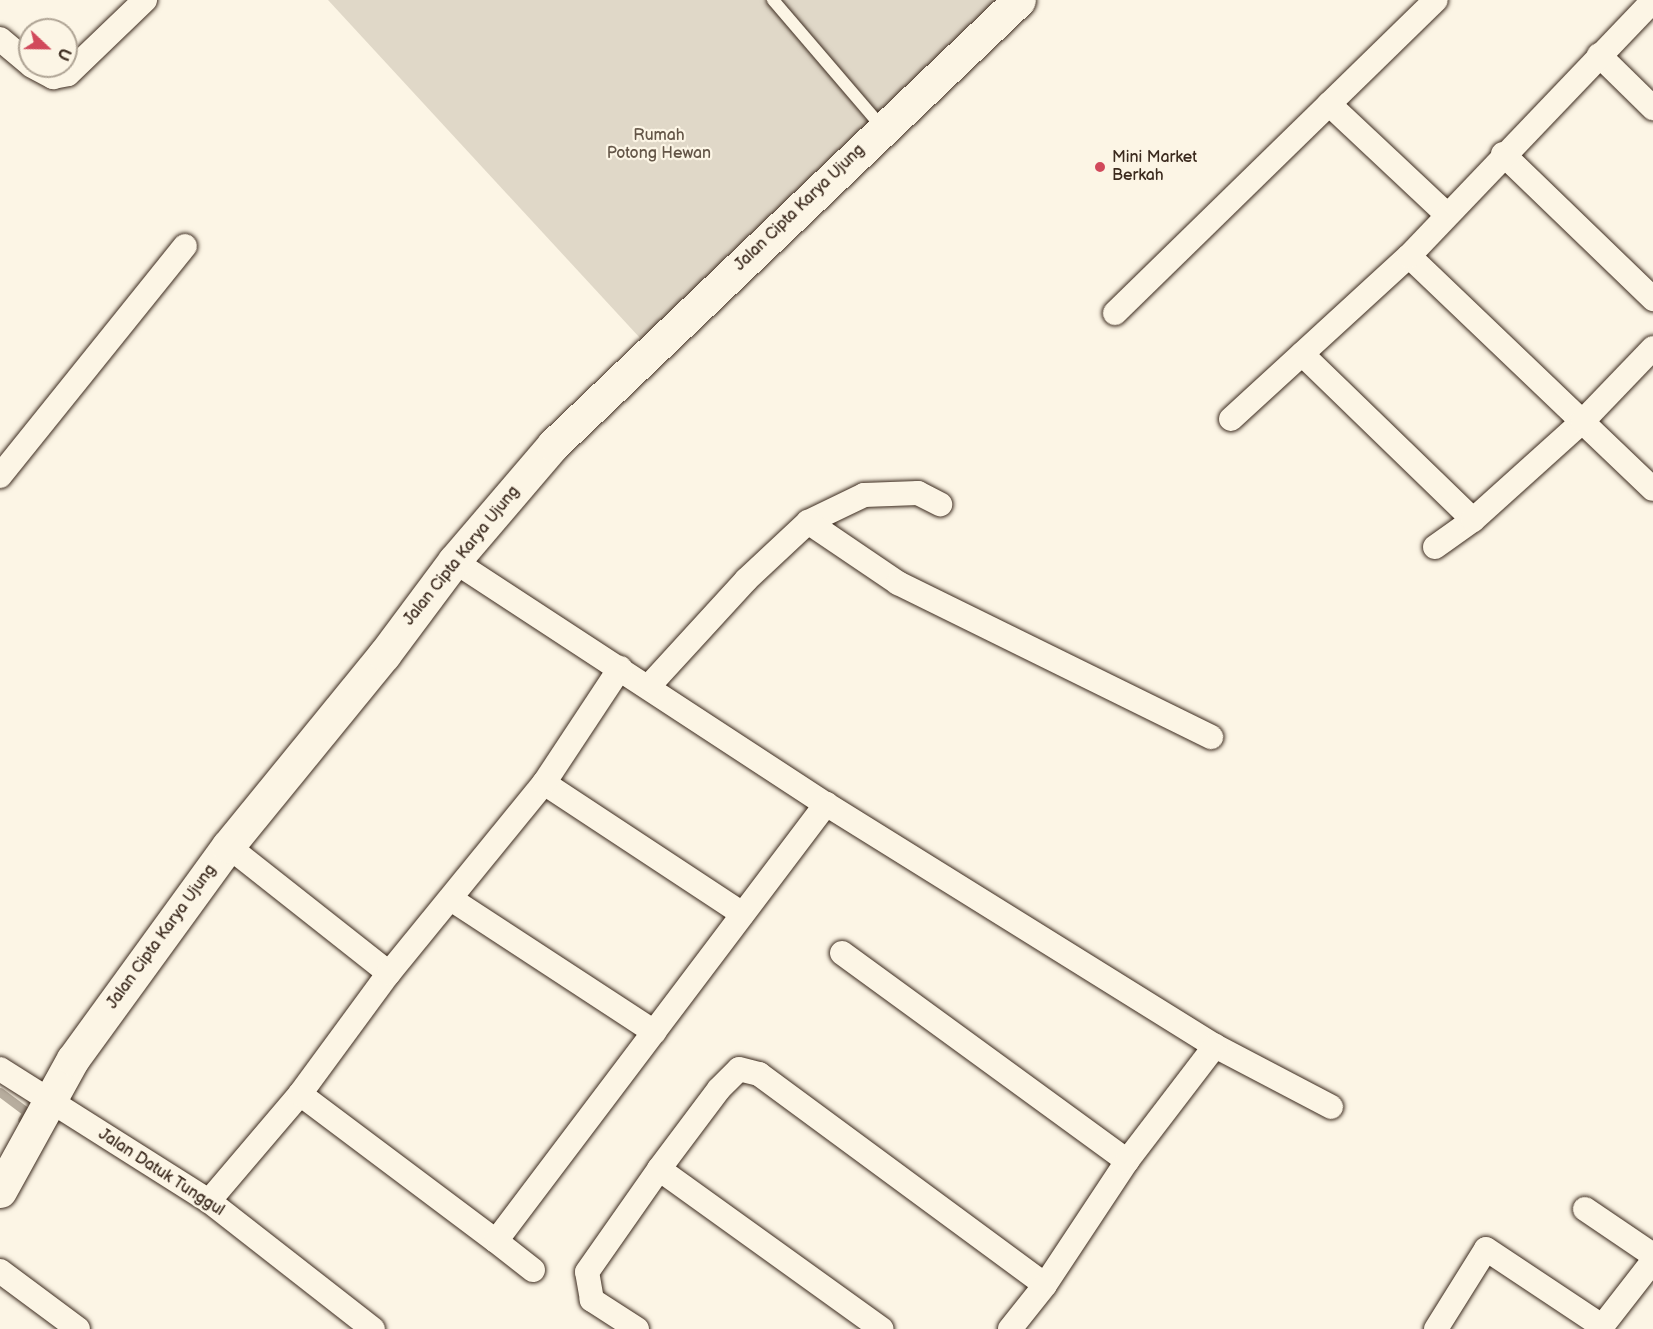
<!DOCTYPE html>
<style>
body{margin:0}
#map{position:relative;width:1653px;height:1329px;overflow:hidden;background:#fcf5e5;font-family:"Balsamiq Sans",sans-serif}
div>[style]{position:absolute}
[style*='--x']{left:calc(var(--x)*1px);top:calc(var(--y)*1px);width:calc(var(--w)*1px);rotate:calc(var(--a)*1deg)}
.green>*{inset:0;background:#e0d8c8}
.stream>*{height:9px;margin:-4.5px;padding:0 4.5px;transform-origin:4.5px;border-radius:4.5px;background:#b7ad9e}
.roads{filter:drop-shadow(0 0 2px #3b2a1e) drop-shadow(0 0 2px #3b2a1e)}
.service>*{height:12px;margin:-6px;padding:0 6px;transform-origin:6px;border-radius:6px;background:#fcf5e5}
.minor>*{height:24px;margin:-12px;padding:0 12px;transform-origin:12px;border-radius:12px;background:#fcf5e5}
.primary>*{height:33px;margin:-16.5px;padding:0 16.5px;transform-origin:16.5px;border-radius:16.5px;background:#fcf5e5}
.dots>*{width:16px;height:16px;translate:-50% -50%;box-sizing:border-box;border:3px solid #fcf5e5;border-radius:50%}
span{translate:-50% -50%;white-space:nowrap;text-align:center;line-height:1.15;-webkit-text-stroke:4.5px #fcf5e5;paint-order:stroke}
.park-label{font-size:16px;color:#645648}
.poi-label{font-size:16px;color:#3b2a1e}
.left{translate:0 -50%;text-align:left}
.street-label{font-size:16px;color:#3b2a1e}
.north{position:absolute;left:18px;top:18px;width:60px;height:60px;box-sizing:border-box;background:#fcf5e5;border:2px solid #afa495;border-radius:50%;rotate:112deg;font-size:16px;font-weight:700;line-height:24px;text-align:center;color:#3b2a1e}
.north::after{content:'';display:block;margin:auto;width:21px;height:27px;background:#d1495b;clip-path:polygon(50% 0,100% 100%,50% 72%,0 100%)}
</style>
<div id="map">
<div class="green">
<div style="clip-path:polygon(328px 0,1024px 0,652px 351px)"></div>
</div>
<div class="stream">
<div style="--x:0;--y:1092;--w:34;--a:37"></div>
<div style="--x:27;--y:1112;--w:9;--a:122"></div>
</div>
<div class="roads">
<div class="service">
<div style="--x:773;--y:0;--w:167;--a:49.4"></div>
</div>
<div class="minor">
<div style="--x:0;--y:39;--w:39;--a:40"></div>
<div style="--x:1599;--y:55;--w:76;--a:44.5"></div>
<div style="--x:32;--y:66;--w:24;--a:28"></div>
<div style="--x:53;--y:77;--w:15;--a:-11"></div>
<div style="--x:68;--y:74;--w:107;--a:-43.9"></div>
<div style="--x:1329;--y:104;--w:162;--a:43.2"></div>
<div style="--x:1503;--y:154;--w:209;--a:44"></div>
<div style="--x:1409;--y:256;--w:337;--a:43.7"></div>
<div style="--x:1115;--y:313;--w:448;--a:-44.3"></div>
<div style="--x:1302;--y:354;--w:238;--a:44.1"></div>
<div style="--x:1231;--y:419;--w:241;--a:-42.5"></div>
<div style="--x:1409;--y:256;--w:353;--a:-46.3"></div>
<div style="--x:0;--y:476;--w:295;--a:-51.2"></div>
<div style="--x:808;--y:522;--w:62;--a:-25.7"></div>
<div style="--x:864;--y:495;--w:54;--a:-2.1"></div>
<div style="--x:918;--y:493;--w:25;--a:27"></div>
<div style="--x:1435;--y:547;--w:47;--a:-35.4"></div>
<div style="--x:1473;--y:520;--w:148;--a:-42"></div>
<div style="--x:1583;--y:421;--w:101;--a:-46.2"></div>
<div style="--x:454;--y:561;--w:444;--a:33.2"></div>
<div style="--x:826;--y:804;--w:458;--a:31.9"></div>
<div style="--x:1215;--y:1046;--w:131;--a:27.7"></div>
<div style="--x:649;--y:686;--w:144;--a:-47.5"></div>
<div style="--x:746;--y:580;--w:85;--a:-43.1"></div>
<div style="--x:808;--y:522;--w:109;--a:34.1"></div>
<div style="--x:898;--y:583;--w:349;--a:26.2"></div>
<div style="--x:544;--y:783;--w:238;--a:33.4"></div>
<div style="--x:228;--y:846;--w:205;--a:38.3"></div>
<div style="--x:451;--y:899;--w:243;--a:33.2"></div>
<div style="--x:842;--y:953;--w:353;--a:36.1"></div>
<div style="--x:0;--y:1069;--w:247;--a:32.3"></div>
<div style="--x:209;--y:1201;--w:208;--a:38"></div>
<div style="--x:300;--y:1094;--w:245;--a:36.9"></div>
<div style="--x:496;--y:1241;--w:548;--a:-52.94"></div>
<div style="--x:659;--y:1169;--w:274;--a:35.7"></div>
<div style="--x:209;--y:1201;--w:140;--a:-49.6"></div>
<div style="--x:300;--y:1094;--w:150;--a:-53.7"></div>
<div style="--x:389;--y:973;--w:245;--a:-50.8"></div>
<div style="--x:544;--y:783;--w:138;--a:-56.5"></div>
<div style="--x:1585;--y:1209;--w:82;--a:34.1"></div>
<div style="--x:496;--y:1241;--w:47;--a:38.1"></div>
<div style="--x:0;--y:1271;--w:97;--a:36.6"></div>
<div style="--x:637;--y:1329;--w:54;--a:-147.2"></div>
<div style="--x:592;--y:1300;--w:28;--a:-100"></div>
<div style="--x:587;--y:1272;--w:126;--a:-55"></div>
<div style="--x:659;--y:1169;--w:100;--a:-53.1"></div>
<div style="--x:719;--y:1089;--w:28;--a:-45"></div>
<div style="--x:739;--y:1069;--w:21;--a:14"></div>
<div style="--x:759;--y:1074;--w:355;--a:36.4"></div>
<div style="--x:1010;--y:1329;--w:56;--a:-51.5"></div>
<div style="--x:1045;--y:1285;--w:149;--a:-56.5"></div>
<div style="--x:1127;--y:1161;--w:145;--a:-52.6"></div>
<div style="--x:1436;--y:1329;--w:94;--a:-58"></div>
<div style="--x:1486;--y:1249;--w:139;--a:33.6"></div>
<div style="--x:1600;--y:1329;--w:86;--a:-52.1"></div>
</div>
<div class="primary">
<div style="--x:0;--y:1191;--w:151;--a:-61.1"></div>
<div style="--x:73;--y:1059;--w:263;--a:-54"></div>
<div style="--x:228;--y:846;--w:247;--a:-50.8"></div>
<div style="--x:384;--y:655;--w:117;--a:-53.3"></div>
<div style="--x:454;--y:561;--w:153;--a:-49.5"></div>
<div style="--x:553;--y:445;--w:644;--a:-43.68"></div>
</div>
</div>
<div class="dots">
<div style="left:1100px;top:167px;background:#d1495b"></div>
</div>
<div class="park-label">
<span style="left:659px;top:145px">Rumah<br>Potong Hewan</span>
</div>
<div class="poi-label">
<span class="left" style="left:1112px;top:167px">Mini Market<br>Berkah</span>
</div>
<div class="street-label">
<span style="left:800px;top:208px;rotate:-44deg">Jalan Cipta Karya Ujung</span>
<span style="left:462px;top:556px;rotate:-51deg">Jalan Cipta Karya Ujung</span>
<span style="left:162px;top:937px;rotate:-54deg">Jalan Cipta Karya Ujung</span>
<span style="left:161px;top:1173px;rotate:33deg">Jalan Datuk Tunggul</span>
</div>
<div class="north">U</div>
</div>
